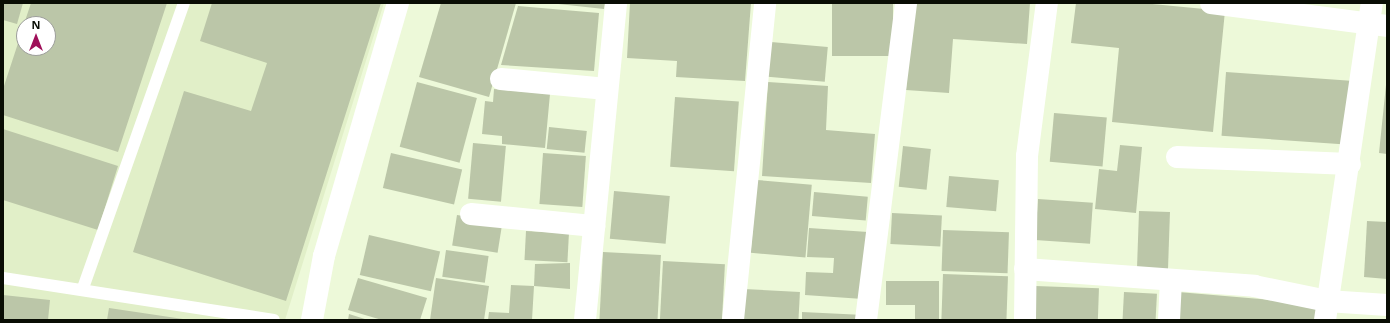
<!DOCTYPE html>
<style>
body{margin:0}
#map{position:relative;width:1390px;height:323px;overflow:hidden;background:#edf9d9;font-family:"Open Sans",sans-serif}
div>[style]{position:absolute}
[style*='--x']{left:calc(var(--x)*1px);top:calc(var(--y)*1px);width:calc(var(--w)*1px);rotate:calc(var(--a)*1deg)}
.built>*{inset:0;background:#e1efc8}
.building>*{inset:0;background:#bbc6a8;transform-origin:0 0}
.lane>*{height:12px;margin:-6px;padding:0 6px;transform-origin:6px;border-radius:6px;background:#fff}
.street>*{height:22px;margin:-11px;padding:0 11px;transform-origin:11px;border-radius:11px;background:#fff}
span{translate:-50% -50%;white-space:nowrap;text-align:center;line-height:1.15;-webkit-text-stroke:3.5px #fff;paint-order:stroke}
.frame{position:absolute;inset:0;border:4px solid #090d04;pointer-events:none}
.north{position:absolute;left:16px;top:16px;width:40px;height:40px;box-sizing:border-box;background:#fff;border:1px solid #9d9e9b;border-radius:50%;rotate:0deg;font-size:11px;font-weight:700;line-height:16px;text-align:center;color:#090d04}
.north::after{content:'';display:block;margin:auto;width:14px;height:18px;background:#9f0f59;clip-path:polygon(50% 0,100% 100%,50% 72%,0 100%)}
</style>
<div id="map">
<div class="built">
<div style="clip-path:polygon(evenodd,3px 3px,384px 3px,285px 320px,3px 320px,3px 3px,24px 24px,48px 24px,48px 48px,24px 48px,24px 24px)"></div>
</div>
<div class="building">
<div style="clip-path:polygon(3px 3px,23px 3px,17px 24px,3px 20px)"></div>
<div style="clip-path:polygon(31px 3px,167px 3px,118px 152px,3px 115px,3px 89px,24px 25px,24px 48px,48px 48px,48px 24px,24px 24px)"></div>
<div style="clip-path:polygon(212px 3px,381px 3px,286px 301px,133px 252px,184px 91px,251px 111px,267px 63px,200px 41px)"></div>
<div style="clip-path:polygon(441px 3px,516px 3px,489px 97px,419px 77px)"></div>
<div style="clip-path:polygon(549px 3px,605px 3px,604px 9px)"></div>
<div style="clip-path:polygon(630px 3px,751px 3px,745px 81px,676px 77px,677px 61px,627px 58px)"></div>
<div style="left:832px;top:3px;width:61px;height:53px"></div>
<div style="clip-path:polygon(912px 3px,1030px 3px,1027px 44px,953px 39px,949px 93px,906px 90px)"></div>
<div style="clip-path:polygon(1076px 3px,1142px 3px,1225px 11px,1213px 132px,1112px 122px,1119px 48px,1071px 43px)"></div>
<div style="clip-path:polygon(518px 6px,599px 13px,594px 71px,501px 65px)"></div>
<div style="left:771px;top:42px;width:57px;height:35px;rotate:5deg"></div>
<div style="left:1226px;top:72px;width:128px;height:64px;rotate:4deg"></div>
<div style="left:417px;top:82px;width:62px;height:67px;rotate:15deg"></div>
<div style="clip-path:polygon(768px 82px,828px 86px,826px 130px,875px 134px,871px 183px,762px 176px)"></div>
<div style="clip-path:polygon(1386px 85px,1387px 86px,1387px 154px,1379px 153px)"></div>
<div style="clip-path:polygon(494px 89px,550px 94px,545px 148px,502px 144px,502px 136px,482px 134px,485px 101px,493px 102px)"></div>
<div style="left:675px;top:97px;width:64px;height:70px;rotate:4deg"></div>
<div style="left:1054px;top:113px;width:53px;height:49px;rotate:5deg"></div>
<div style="left:549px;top:127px;width:38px;height:22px;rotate:6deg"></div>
<div style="clip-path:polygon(3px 129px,118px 166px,98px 230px,3px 200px)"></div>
<div style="left:473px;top:143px;width:33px;height:56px;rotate:5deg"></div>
<div style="clip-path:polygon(1120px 145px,1142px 147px,1136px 213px,1095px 209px,1099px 169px,1117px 171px)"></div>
<div style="left:903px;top:146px;width:28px;height:41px;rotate:6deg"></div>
<div style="left:391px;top:153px;width:73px;height:36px;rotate:13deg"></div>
<div style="left:543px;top:153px;width:43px;height:51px;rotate:4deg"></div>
<div style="left:949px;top:176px;width:50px;height:31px;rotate:5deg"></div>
<div style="left:757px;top:180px;width:55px;height:73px;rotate:5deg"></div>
<div style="left:614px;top:191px;width:56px;height:48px;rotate:5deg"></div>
<div style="left:814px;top:192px;width:54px;height:24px;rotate:5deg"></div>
<div style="left:1038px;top:199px;width:55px;height:41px;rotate:4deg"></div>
<div style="left:1139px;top:211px;width:31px;height:59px;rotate:2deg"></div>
<div style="left:892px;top:213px;width:50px;height:31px;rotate:3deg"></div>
<div style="left:457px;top:215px;width:46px;height:31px;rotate:9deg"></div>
<div style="clip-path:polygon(1367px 221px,1387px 222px,1387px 279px,1364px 277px)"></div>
<div style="clip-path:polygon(809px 228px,868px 232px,863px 299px,805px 295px,806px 272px,833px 273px,834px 258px,807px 257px)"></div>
<div style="left:943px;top:230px;width:66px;height:41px;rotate:2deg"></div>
<div style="left:526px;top:231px;width:43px;height:29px;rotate:3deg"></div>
<div style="left:369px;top:235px;width:73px;height:41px;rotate:13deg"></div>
<div style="left:446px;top:250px;width:43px;height:27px;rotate:8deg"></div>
<div style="left:603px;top:252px;width:58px;height:68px;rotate:3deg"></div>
<div style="left:663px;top:261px;width:62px;height:59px;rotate:3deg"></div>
<div style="clip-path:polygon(570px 263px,570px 289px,534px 286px,535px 264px)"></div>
<div style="left:943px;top:274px;width:65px;height:46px;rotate:2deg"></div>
<div style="clip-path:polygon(358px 278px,427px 298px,420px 320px,382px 320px,348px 310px)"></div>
<div style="clip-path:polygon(436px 278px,489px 286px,484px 320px,430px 320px)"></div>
<div style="clip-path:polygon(886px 281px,939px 281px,939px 320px,915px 320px,915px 305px,886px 305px)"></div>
<div style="clip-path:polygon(511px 285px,534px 286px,532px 320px,488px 320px,489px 312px,509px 313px)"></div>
<div style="left:1035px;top:286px;width:64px;height:34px;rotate:2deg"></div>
<div style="left:744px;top:289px;width:56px;height:31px;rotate:3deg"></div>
<div style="left:1124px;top:292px;width:33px;height:28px;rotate:3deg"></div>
<div style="clip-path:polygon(1178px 292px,1317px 304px,1316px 320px,1176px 320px)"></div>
<div style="clip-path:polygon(3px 295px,50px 300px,48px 320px,3px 320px)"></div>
<div style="clip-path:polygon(109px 308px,183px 319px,183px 320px,107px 320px)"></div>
<div style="clip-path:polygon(802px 312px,864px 315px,864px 320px,802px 320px)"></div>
<div style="clip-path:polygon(349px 314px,368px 320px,348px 320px)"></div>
</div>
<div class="lane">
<div style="--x:3;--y:278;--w:274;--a:8.8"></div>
<div style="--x:83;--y:288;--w:302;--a:-70.5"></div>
</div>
<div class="street">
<div style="--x:1211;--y:3;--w:177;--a:7.4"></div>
<div style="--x:501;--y:79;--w:106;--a:5.4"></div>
<div style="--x:1177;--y:157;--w:173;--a:2.3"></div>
<div style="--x:471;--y:214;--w:124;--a:5.6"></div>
<div style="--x:1025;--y:269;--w:230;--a:4.2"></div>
<div style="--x:1254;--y:286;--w:75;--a:11.6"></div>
<div style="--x:1327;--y:301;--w:60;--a:3.8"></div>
<div style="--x:312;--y:320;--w:65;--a:-79.4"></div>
<div style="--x:324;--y:256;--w:264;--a:-73.7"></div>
<div style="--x:585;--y:320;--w:319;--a:-84.4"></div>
<div style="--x:733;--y:320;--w:319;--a:-84.2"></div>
<div style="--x:866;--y:320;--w:320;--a:-82.8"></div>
<div style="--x:1025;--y:320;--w:164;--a:-89.3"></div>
<div style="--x:1027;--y:156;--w:154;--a:-82.6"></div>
<div style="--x:1169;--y:320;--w:40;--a:-87.1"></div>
<div style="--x:1325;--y:320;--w:320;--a:-81.6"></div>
</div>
<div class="frame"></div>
<div class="north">N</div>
</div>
